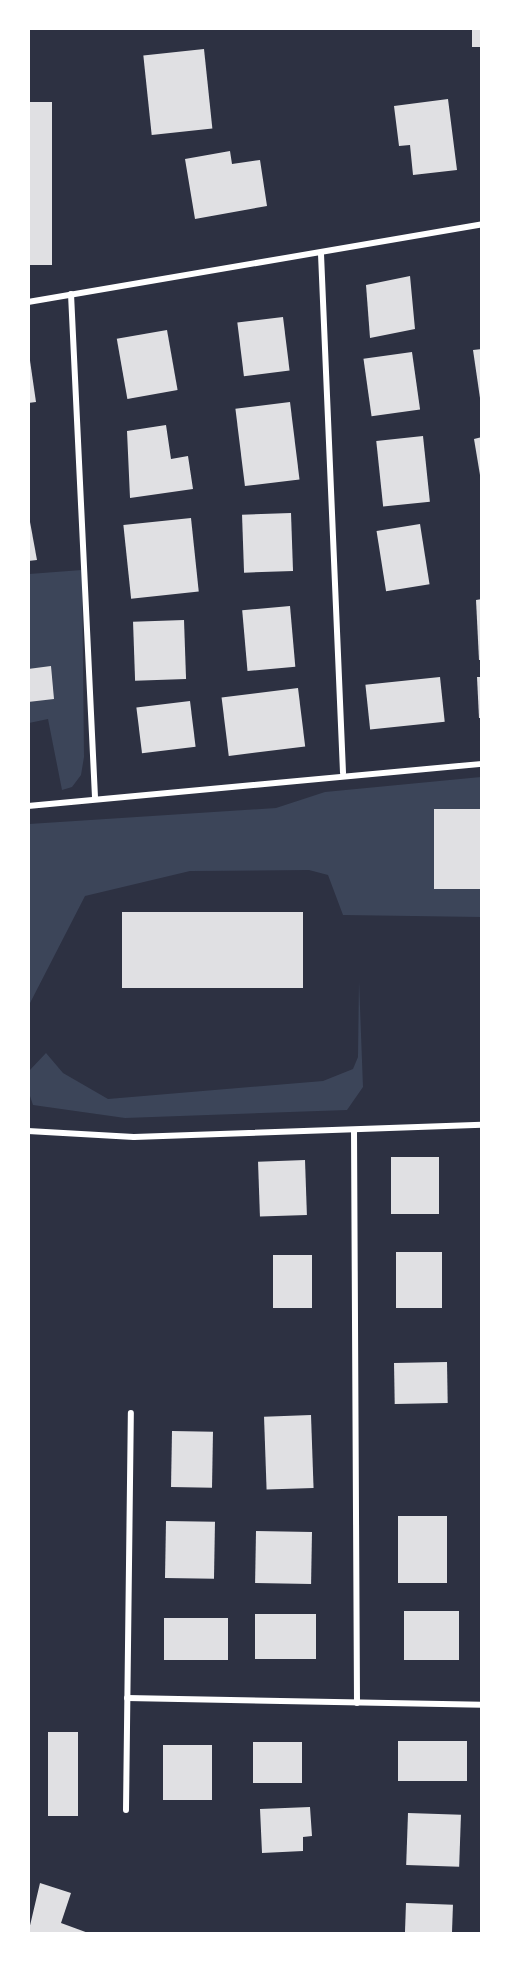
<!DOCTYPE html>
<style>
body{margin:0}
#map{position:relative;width:510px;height:1962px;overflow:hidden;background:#2d3142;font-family:"PT Sans",sans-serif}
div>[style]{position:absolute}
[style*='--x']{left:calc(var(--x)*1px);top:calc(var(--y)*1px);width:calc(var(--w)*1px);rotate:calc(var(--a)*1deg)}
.green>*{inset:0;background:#3c4559}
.building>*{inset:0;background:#e0e0e3;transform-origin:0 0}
.minor>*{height:6px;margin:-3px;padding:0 3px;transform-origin:3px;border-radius:3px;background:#fff}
span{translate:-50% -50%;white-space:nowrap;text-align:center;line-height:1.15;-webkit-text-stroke:6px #fff;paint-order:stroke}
.frame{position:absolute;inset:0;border:30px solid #fff;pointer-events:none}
</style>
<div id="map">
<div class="green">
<div style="clip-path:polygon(82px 570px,84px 757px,81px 775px,72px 787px,62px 790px,48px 719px,29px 723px,29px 574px)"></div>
<div style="clip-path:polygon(481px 777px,481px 917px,343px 915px,328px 875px,309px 870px,190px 871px,85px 896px,29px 1005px,29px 824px,276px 808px,325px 792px)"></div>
<div style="clip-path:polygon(359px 981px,363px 1087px,347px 1110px,125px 1118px,33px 1105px,29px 1093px,29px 1071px,46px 1053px,63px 1073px,108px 1099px,323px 1081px,353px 1069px,358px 1057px)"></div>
</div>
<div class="building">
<div style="left:472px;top:28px;width:10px;height:19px"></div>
<div style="left:204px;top:49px;width:80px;height:61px;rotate:84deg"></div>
<div style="clip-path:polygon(448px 99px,457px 170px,413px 175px,410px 145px,399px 146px,394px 106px)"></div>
<div style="left:28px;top:102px;width:24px;height:163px"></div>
<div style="clip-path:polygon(230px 151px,232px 164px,260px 160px,267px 206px,195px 219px,185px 159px)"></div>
<div style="clip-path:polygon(410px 276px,415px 329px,370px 338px,366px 285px)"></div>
<div style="left:283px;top:317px;width:54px;height:46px;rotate:83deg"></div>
<div style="left:167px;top:330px;width:61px;height:51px;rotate:80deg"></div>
<div style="clip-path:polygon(28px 347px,36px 402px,28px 403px)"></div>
<div style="clip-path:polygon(482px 349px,482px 398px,480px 398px,473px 350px)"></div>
<div style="left:412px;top:352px;width:58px;height:49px;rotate:82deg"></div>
<div style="left:290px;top:402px;width:78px;height:55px;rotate:83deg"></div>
<div style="clip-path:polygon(166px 425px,171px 459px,188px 456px,193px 489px,130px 498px,127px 431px)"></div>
<div style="left:423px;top:436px;width:66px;height:47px;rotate:84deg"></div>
<div style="clip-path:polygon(482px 437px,482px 475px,480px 475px,474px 439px)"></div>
<div style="clip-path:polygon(28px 511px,37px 560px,28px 561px)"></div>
<div style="left:291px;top:513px;width:58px;height:49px;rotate:88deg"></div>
<div style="left:191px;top:518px;width:74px;height:68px;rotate:84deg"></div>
<div style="left:420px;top:524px;width:61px;height:44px;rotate:81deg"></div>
<div style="clip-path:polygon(482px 599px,482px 660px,479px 660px,476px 600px)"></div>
<div style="left:290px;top:606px;width:61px;height:48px;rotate:85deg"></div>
<div style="left:184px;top:620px;width:59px;height:51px;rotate:88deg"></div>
<div style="clip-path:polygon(51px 666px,54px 699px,28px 702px,28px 669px)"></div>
<div style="left:440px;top:677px;width:45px;height:75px;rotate:84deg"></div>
<div style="clip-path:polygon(477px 677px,482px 677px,482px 718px,479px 718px)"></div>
<div style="left:298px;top:688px;width:59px;height:77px;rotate:83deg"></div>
<div style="left:190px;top:701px;width:46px;height:54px;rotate:83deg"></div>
<div style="left:482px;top:809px;width:80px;height:48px;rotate:90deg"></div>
<div style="left:303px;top:912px;width:76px;height:181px;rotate:90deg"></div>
<div style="left:391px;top:1157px;width:48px;height:57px"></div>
<div style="left:305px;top:1160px;width:55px;height:47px;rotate:88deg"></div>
<div style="left:396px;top:1252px;width:46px;height:56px"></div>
<div style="left:312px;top:1255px;width:53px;height:39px;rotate:90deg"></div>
<div style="left:447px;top:1362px;width:41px;height:53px;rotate:89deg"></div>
<div style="left:311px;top:1415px;width:73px;height:47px;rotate:88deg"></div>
<div style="left:172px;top:1431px;width:41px;height:56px;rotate:1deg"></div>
<div style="left:447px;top:1516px;width:67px;height:49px;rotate:90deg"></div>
<div style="left:166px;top:1521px;width:49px;height:57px;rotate:1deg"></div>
<div style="left:256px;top:1531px;width:56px;height:52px;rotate:1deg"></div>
<div style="left:404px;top:1611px;width:55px;height:49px"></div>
<div style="left:316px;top:1614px;width:45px;height:61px;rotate:90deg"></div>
<div style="left:228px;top:1618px;width:42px;height:64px;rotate:90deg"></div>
<div style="left:48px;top:1732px;width:30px;height:84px"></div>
<div style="left:398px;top:1741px;width:69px;height:40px"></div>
<div style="left:253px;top:1742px;width:49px;height:41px"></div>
<div style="left:163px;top:1745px;width:49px;height:55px"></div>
<div style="clip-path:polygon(310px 1807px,312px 1836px,303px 1837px,303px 1851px,262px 1853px,260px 1809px)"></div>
<div style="left:408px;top:1813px;width:53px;height:52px;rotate:2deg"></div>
<div style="clip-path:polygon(40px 1883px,71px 1893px,61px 1923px,91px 1934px,28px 1934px)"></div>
<div style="left:406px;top:1903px;width:47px;height:31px;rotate:2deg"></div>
</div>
<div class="minor">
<div style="--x:321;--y:254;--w:519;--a:87.57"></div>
<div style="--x:71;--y:294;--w:505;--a:87.27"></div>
<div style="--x:28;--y:302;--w:461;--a:-9.7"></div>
<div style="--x:28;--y:806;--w:456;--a:-5.3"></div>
<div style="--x:354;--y:1130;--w:573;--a:89.7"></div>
<div style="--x:28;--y:1131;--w:106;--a:3.2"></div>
<div style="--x:134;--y:1137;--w:348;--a:-2"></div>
<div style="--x:127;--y:1698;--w:355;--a:1.1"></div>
<div style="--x:126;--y:1810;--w:397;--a:-89.3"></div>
</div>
<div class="frame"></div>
</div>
